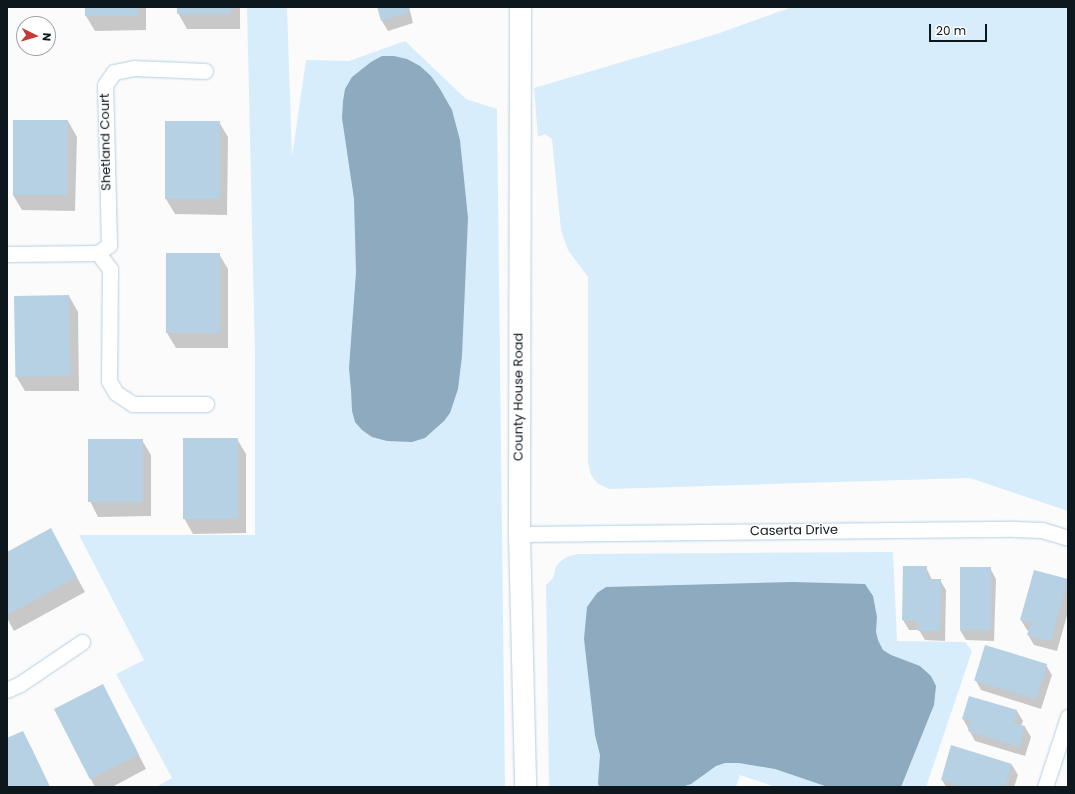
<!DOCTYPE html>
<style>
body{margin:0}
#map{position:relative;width:1075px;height:794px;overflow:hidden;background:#fbfbfb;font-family:Poppins,sans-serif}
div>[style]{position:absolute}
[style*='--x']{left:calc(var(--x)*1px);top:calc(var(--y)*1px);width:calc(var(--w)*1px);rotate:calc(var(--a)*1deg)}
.green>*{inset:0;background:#d7edfb}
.water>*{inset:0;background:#8daabe}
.shadow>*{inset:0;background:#0003}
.building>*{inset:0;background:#b6d1e3;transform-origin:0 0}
.roads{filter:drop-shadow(0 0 1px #b4cfe2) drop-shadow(0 0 1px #b4cfe2)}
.street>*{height:15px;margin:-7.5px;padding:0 7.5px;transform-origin:7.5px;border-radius:7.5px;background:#fff}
.secondary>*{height:21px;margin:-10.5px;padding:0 10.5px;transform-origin:10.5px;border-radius:10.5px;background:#fff}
span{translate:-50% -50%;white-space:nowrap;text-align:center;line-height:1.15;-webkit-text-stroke:3px #fff;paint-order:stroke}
.street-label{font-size:13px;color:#0d171e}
.frame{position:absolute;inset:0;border:8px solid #0d171e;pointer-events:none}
.north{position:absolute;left:16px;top:16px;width:40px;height:40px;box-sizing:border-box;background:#fff;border:1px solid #9ea2a5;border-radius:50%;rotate:95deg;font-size:11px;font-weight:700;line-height:16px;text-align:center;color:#0d171e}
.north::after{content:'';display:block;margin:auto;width:14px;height:18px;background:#c73933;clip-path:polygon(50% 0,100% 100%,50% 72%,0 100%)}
.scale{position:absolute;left:929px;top:24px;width:58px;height:18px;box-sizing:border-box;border:2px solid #0d171e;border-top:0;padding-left:5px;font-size:12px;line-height:14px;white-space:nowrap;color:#0d171e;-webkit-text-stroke:3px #fff;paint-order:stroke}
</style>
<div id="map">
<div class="green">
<div style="clip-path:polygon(247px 7px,287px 7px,292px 157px,306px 60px,349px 61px,405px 41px,466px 99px,497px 109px,505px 787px,156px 787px,172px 778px,116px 674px,144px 660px,79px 535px,255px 535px,255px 355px)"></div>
<div style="clip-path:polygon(792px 7px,1068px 7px,1068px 511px,970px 478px,610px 489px,598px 484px,591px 475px,588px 462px,588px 277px,568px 250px,561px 230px,552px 139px,545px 134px,538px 137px,534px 88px,717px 34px)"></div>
<div style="clip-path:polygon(893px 552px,897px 641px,965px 642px,972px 651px,926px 787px,776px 787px,740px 775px,736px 787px,549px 787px,546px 585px,553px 578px,556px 566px,562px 560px,569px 556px,578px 554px)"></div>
</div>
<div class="water">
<div style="clip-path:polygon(382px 56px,394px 56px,407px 59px,420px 66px,431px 76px,440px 89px,452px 110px,460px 140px,468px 218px,462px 356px,458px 389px,450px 413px,444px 421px,425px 438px,412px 442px,387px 441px,372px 437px,362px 430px,355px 422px,352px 411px,351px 390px,349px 368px,356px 272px,354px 199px,342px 118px,343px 101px,345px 89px,352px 77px,371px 62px)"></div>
<div style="clip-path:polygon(793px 582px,865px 584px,873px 596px,877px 617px,876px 632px,878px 640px,883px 650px,891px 655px,920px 666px,931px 676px,936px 686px,934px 705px,901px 787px,828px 787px,775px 769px,739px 763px,725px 763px,716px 766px,691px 784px,682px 787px,599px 787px,598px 783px,600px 755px,595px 735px,584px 639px,587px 607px,597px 593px,606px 587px)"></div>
</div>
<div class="shadow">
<div style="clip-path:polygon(86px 7px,146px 7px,146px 30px,95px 31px,86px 16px)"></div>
<div style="clip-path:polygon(178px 7px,240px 7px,240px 29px,187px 29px,178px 13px)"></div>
<div style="clip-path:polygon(378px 7px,409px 7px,413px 23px,388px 31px,382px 21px)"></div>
<div style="clip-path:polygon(14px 121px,68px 121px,77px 137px,75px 211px,22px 210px,13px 195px)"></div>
<div style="clip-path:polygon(166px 122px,219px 122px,228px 137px,227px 215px,175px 214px,166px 199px)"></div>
<div style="clip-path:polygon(167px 254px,219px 254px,228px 269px,228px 348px,176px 348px,167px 333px)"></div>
<div style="clip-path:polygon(69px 296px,78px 312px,79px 391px,25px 391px,16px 376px,15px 297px)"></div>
<div style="clip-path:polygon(237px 439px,246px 454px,246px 533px,193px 534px,184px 518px)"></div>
<div style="clip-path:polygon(142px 440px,151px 455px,151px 516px,98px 517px,90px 501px)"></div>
<div style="clip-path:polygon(59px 545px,85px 592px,14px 631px,7px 618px,7px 553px)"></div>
<div style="clip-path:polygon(926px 567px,932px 580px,940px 580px,946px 590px,945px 641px,925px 640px,919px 630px,909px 630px,903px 620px)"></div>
<div style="clip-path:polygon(961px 568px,990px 568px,996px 579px,994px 641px,966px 640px,960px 630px)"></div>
<div style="clip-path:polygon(1035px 571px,1068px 580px,1068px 612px,1057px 651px,1034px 645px,1028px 635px,1029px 631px,1027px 630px,1021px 620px)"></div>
<div style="clip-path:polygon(1046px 665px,1052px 675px,1041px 709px,981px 690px,975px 679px)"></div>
<div style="clip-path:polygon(111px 701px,146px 769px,112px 787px,95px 787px,55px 710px)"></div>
<div style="clip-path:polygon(1017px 711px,1023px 721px,1021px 726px,1025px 727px,1031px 737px,1025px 756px,975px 741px,963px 719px)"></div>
<div style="clip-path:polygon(23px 732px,31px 747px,50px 787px,7px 787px,7px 740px)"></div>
<div style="clip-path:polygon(1012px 765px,1018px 775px,1014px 787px,946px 787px,942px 780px)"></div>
</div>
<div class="building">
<div style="left:85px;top:7px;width:53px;height:9px"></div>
<div style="left:177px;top:7px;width:54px;height:7px"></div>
<div style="clip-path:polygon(377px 7px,407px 7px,408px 13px,381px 21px)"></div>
<div style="left:13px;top:120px;width:55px;height:75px"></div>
<div style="left:165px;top:121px;width:55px;height:78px"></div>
<div style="left:166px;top:253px;width:54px;height:80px"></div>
<div style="left:69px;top:295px;width:81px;height:55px;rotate:89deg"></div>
<div style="left:183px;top:438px;width:55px;height:81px"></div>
<div style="left:88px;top:439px;width:55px;height:63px"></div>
<div style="clip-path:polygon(51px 528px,77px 577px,7px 615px,7px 552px)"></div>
<div style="clip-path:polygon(903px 566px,927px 566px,927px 579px,941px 579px,940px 631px,918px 631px,918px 621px,902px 620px)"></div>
<div style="left:960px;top:567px;width:31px;height:63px"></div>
<div style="clip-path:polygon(1034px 570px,1068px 579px,1051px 641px,1027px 635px,1031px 623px,1020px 620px)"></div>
<div style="left:985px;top:645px;width:65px;height:37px;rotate:17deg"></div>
<div style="left:103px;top:684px;width:79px;height:55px;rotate:63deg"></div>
<div style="clip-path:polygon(969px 696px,1017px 710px,1014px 723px,1025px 726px,1019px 747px,968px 731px,971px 721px,962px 719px)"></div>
<div style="clip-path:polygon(23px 731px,50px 787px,7px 787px,7px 738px)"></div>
<div style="clip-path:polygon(951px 745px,1012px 764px,1005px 787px,964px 787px,941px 780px)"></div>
</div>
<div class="roads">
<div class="street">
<div style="--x:98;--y:253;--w:20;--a:53"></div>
<div style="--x:110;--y:269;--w:112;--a:90.5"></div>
<div style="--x:109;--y:381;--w:14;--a:60"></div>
<div style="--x:116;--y:393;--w:20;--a:33"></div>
<div style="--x:133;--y:404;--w:73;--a:0"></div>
<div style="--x:7;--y:254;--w:91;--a:-0.6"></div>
<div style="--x:98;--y:253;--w:14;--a:-36"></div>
<div style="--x:109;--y:245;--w:160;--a:-91.4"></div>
<div style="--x:105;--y:85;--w:16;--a:-55"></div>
<div style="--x:114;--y:72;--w:20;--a:-11"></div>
<div style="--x:134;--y:68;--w:71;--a:2.4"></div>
<div style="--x:519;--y:534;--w:496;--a:-0.6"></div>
<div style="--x:1015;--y:529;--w:27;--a:2"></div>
<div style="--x:1042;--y:530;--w:27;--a:17"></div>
<div style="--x:7;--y:690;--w:14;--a:-25"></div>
<div style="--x:20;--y:684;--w:75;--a:-34.1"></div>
<div style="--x:1045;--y:787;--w:74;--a:-71.8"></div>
</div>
<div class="secondary">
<div style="--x:520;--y:7;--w:527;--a:90.11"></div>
<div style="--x:519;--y:534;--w:253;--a:88.6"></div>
</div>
</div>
<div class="street-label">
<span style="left:106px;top:142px;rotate:-91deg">Shetland Court</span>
<span style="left:519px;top:397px;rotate:-90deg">County House Road</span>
<span style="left:794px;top:531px;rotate:-1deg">Caserta Drive</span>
</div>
<div class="frame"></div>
<div class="north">N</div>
<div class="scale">20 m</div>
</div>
